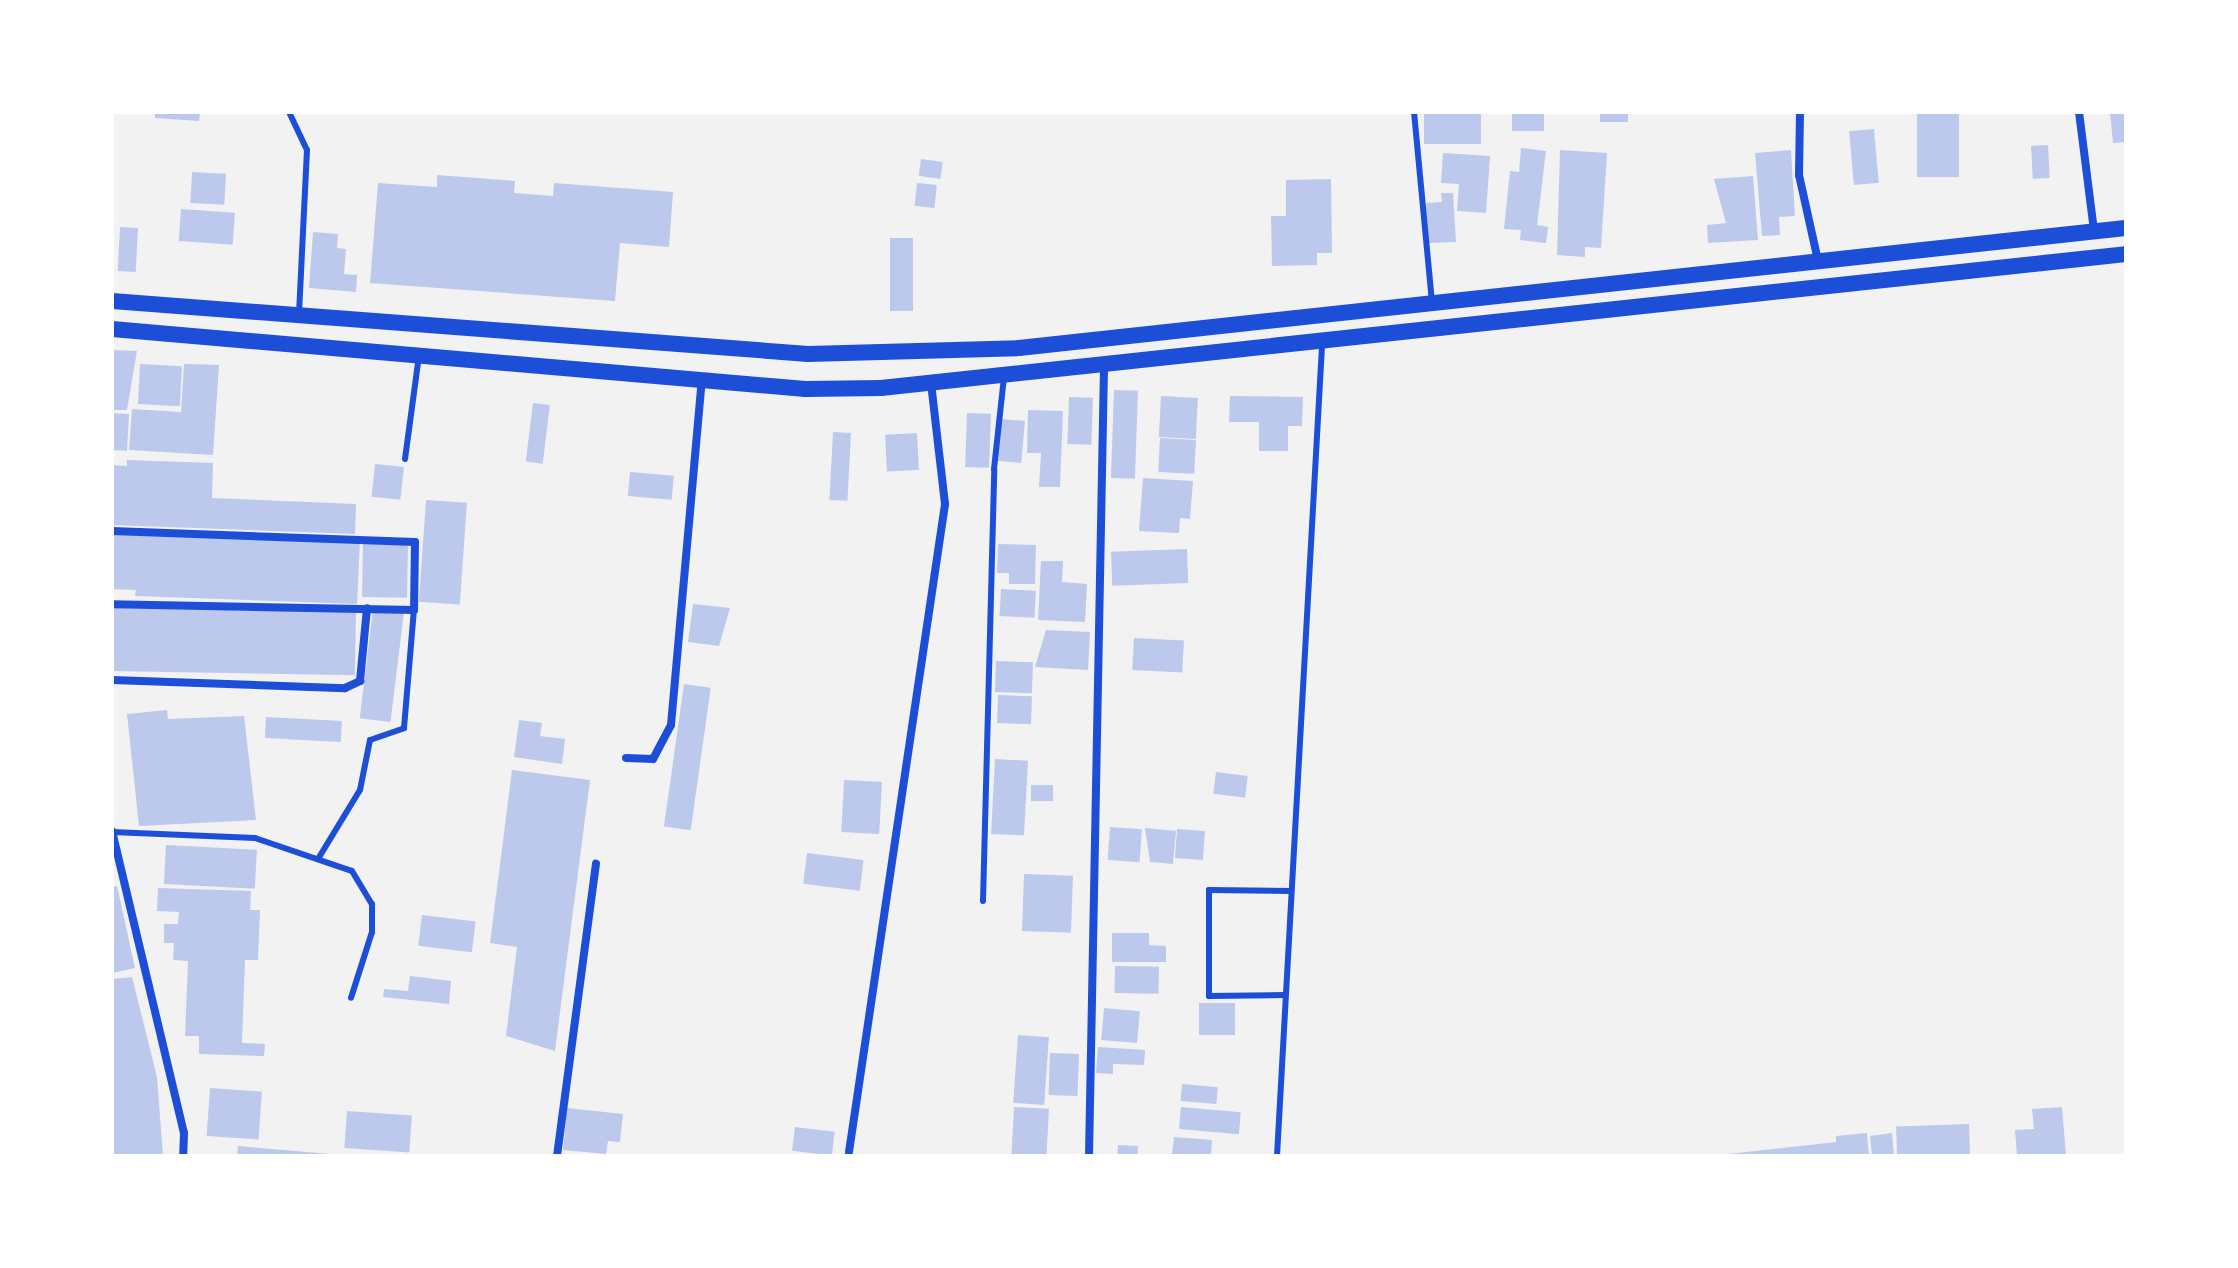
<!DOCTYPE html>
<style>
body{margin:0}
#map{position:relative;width:2238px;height:1268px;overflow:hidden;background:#f2f2f2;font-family:"Space Grotesk",sans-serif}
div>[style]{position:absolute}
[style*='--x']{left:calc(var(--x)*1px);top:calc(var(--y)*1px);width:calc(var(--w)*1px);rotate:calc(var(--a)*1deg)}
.building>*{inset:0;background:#bdc9ec;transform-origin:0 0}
.service>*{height:6px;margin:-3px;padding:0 3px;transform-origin:3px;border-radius:3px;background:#1d4ed8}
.minor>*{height:8px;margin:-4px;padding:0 4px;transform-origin:4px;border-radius:4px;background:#1d4ed8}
.secondary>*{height:16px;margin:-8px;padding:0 8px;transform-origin:8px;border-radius:8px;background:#1d4ed8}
span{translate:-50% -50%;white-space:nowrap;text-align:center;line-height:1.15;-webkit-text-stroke:6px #fff;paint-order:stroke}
.frame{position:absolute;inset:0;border:114px solid #fff;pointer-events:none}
</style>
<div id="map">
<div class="building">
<div style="clip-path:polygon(155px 112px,200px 112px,199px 121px,155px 118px)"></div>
<div style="left:1424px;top:112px;width:57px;height:32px"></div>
<div style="left:1512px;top:112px;width:32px;height:19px"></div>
<div style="left:1600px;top:112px;width:28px;height:10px"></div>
<div style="left:1917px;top:112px;width:42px;height:65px"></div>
<div style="clip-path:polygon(2110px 112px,2126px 112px,2126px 142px,2113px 143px)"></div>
<div style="left:1874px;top:129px;width:54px;height:25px;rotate:85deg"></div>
<div style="left:2048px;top:145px;width:33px;height:17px;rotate:87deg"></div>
<div style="clip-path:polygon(1521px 148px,1546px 151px,1537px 225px,1548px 227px,1546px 243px,1520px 240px,1521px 230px,1504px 229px,1510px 171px,1519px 172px)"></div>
<div style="clip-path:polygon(1560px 150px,1607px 153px,1601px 248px,1585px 247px,1585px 257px,1557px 255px)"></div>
<div style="clip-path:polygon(1791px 150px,1795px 216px,1779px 217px,1780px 235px,1762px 236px,1755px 153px)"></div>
<div style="clip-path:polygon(1443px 153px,1490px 156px,1486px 213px,1457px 211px,1459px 184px,1441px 183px)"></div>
<div style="left:921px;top:159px;width:22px;height:17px;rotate:8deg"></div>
<div style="left:192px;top:172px;width:34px;height:31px;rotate:3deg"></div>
<div style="clip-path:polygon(437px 175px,515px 181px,514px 193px,553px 196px,554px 183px,673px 192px,669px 247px,620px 243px,615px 301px,370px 283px,378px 183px,437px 187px)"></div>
<div style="clip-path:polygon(1753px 176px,1758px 240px,1708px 243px,1707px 225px,1726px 223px,1714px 179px)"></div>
<div style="clip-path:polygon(1331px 179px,1332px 253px,1317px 253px,1317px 265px,1272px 266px,1271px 216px,1286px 216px,1286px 180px)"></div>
<div style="left:917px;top:183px;width:20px;height:23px;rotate:6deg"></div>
<div style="clip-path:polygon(1441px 193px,1453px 193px,1456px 242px,1429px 243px,1426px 203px,1442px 202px)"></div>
<div style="left:181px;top:209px;width:54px;height:32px;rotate:4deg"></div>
<div style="left:120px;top:227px;width:18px;height:44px;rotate:3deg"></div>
<div style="clip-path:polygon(313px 232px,338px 234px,337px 248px,346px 249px,344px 274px,357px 275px,356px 292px,309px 288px)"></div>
<div style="left:890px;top:238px;width:23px;height:73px"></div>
<div style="clip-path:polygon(112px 350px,137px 351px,127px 410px,112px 410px)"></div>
<div style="left:140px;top:364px;width:42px;height:40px;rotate:3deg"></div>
<div style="clip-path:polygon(184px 364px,219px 365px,213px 455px,129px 450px,132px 409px,181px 412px)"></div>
<div style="left:1114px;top:390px;width:24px;height:88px;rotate:2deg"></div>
<div style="left:1161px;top:396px;width:37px;height:41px;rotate:3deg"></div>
<div style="clip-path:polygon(1230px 396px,1303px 397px,1302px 426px,1288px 426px,1288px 451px,1259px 451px,1259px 422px,1229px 422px)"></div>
<div style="left:1069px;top:397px;width:24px;height:47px;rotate:2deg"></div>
<div style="left:533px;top:403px;width:17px;height:59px;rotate:7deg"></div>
<div style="clip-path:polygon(1028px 410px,1063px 411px,1060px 487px,1039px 487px,1041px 453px,1027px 453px)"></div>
<div style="left:112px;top:413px;width:17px;height:37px;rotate:3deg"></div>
<div style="left:967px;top:413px;width:24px;height:54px;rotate:2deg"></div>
<div style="left:1001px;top:419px;width:24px;height:42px;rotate:5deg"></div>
<div style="left:833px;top:432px;width:18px;height:68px;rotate:3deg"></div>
<div style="left:917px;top:433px;width:37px;height:32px;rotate:87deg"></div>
<div style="left:1160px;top:438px;width:36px;height:34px;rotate:3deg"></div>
<div style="clip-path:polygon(127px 460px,213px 463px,212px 498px,356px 504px,355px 534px,112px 525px,112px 465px,127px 466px)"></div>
<div style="left:375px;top:464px;width:29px;height:33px;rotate:6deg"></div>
<div style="left:630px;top:472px;width:44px;height:24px;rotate:5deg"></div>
<div style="clip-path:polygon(1143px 478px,1193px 481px,1190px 519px,1180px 518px,1179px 533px,1139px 531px)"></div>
<div style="left:426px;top:500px;width:41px;height:102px;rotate:4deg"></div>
<div style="clip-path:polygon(112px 533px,360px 541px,357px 604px,135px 596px,136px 590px,112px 589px)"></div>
<div style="left:363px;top:543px;width:45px;height:54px;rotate:1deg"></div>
<div style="clip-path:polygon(998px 544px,1036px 545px,1035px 584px,1009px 584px,1009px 573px,997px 573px)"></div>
<div style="left:1187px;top:549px;width:34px;height:76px;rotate:88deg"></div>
<div style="clip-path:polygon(1041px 561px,1063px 561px,1062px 582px,1087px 584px,1085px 622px,1038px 620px)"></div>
<div style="left:1001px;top:589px;width:35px;height:27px;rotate:3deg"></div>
<div style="clip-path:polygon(693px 604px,730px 608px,719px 646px,688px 642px)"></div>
<div style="left:112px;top:608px;width:244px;height:63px;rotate:1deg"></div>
<div style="left:373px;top:610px;width:31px;height:109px;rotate:7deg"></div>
<div style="clip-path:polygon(1046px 630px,1090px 632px,1088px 670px,1035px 667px)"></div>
<div style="left:1134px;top:638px;width:50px;height:32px;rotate:3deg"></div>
<div style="left:996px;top:661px;width:37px;height:31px;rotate:2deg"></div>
<div style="left:684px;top:684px;width:27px;height:144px;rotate:8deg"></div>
<div style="left:998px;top:695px;width:34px;height:28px;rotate:2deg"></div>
<div style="clip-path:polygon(167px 710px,168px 719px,244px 716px,256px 820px,139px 826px,127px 714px)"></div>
<div style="left:266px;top:717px;width:76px;height:21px;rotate:3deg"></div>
<div style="clip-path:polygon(519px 720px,542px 723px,540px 736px,565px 739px,562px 764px,514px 757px)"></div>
<div style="left:995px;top:759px;width:33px;height:75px;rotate:3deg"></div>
<div style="clip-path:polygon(512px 770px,590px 780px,555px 1051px,506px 1036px,517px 947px,490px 943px)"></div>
<div style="left:1216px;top:772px;width:32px;height:22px;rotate:7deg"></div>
<div style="left:844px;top:780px;width:38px;height:52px;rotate:3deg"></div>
<div style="left:1031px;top:785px;width:22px;height:16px"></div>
<div style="left:1110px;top:827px;width:32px;height:33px;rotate:4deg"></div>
<div style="clip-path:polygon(1145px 828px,1176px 831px,1173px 864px,1150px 862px)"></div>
<div style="left:1177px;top:829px;width:28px;height:29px;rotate:4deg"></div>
<div style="left:166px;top:845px;width:91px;height:39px;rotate:3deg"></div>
<div style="left:807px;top:853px;width:57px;height:31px;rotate:7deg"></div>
<div style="left:1024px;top:874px;width:49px;height:57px;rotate:2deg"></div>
<div style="clip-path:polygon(117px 886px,135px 968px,112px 973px,112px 887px)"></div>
<div style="clip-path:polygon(158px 888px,251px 891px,250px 910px,260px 910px,258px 960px,245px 960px,242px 1043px,265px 1044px,264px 1056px,199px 1054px,199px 1036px,185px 1036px,188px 961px,173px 960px,174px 943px,164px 943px,164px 924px,178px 924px,179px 912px,157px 911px)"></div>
<div style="left:422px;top:915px;width:54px;height:31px;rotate:7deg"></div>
<div style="clip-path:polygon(1112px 933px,1149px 933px,1149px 945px,1166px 946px,1166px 962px,1112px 962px)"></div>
<div style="left:1115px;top:966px;width:44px;height:27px;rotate:1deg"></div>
<div style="clip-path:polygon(410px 976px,451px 981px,449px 1004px,383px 997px,384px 989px,408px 991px)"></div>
<div style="clip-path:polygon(132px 977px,157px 1077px,163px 1156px,112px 1156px,112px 979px)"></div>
<div style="left:1199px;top:1003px;width:36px;height:32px"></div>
<div style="left:1104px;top:1008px;width:36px;height:32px;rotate:5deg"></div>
<div style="left:1018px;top:1035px;width:31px;height:68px;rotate:4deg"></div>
<div style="clip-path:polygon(1098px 1047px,1145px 1050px,1144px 1065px,1113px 1064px,1113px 1074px,1096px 1073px)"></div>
<div style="left:1050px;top:1053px;width:29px;height:42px;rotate:2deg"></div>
<div style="left:1182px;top:1084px;width:36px;height:17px;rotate:5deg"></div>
<div style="left:210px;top:1088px;width:52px;height:48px;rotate:4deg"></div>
<div style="left:1014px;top:1107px;width:35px;height:49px;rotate:3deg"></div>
<div style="left:1181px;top:1107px;width:60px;height:22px;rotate:5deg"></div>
<div style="clip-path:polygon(2062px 1107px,2066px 1156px,2017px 1156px,2015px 1130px,2034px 1129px,2032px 1109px)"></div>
<div style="clip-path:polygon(567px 1108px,623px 1114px,620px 1142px,608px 1141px,606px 1154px,563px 1150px)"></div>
<div style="left:347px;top:1111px;width:65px;height:37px;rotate:4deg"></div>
<div style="left:1969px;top:1124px;width:32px;height:73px;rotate:88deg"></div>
<div style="left:795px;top:1127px;width:40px;height:24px;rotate:7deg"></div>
<div style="clip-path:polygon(1867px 1133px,1869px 1156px,1710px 1156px,1836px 1142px,1836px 1136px)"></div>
<div style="clip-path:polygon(1892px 1133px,1894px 1156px,1872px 1156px,1870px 1136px)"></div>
<div style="clip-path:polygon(1174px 1137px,1212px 1140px,1211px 1156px,1172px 1156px)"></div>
<div style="left:1118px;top:1145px;width:20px;height:11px;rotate:3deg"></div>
<div style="clip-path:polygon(238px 1146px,331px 1154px,331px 1156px,237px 1156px)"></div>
</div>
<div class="service">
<div style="--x:289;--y:112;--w:42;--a:64.7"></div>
<div style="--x:307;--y:150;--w:164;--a:92.8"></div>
<div style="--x:1414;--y:112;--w:190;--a:84.6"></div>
<div style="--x:405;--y:459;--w:104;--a:-82.3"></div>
<div style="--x:112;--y:832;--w:143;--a:2.4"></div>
<div style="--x:255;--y:838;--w:102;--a:18.8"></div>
<div style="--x:352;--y:871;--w:39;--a:59"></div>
<div style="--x:372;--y:904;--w:28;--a:90"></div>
<div style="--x:372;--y:932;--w:69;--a:107.7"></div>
<div style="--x:318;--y:859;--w:81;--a:-58.7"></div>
<div style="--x:360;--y:790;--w:51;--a:-78.7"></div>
<div style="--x:370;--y:740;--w:36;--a:-19"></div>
<div style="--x:404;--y:728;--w:118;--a:-85.2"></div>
<div style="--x:983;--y:901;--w:432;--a:-88.5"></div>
<div style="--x:994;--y:469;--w:93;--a:-83.8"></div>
<div style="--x:1284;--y:995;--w:75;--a:179.2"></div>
<div style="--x:1209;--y:996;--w:106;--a:-90"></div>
<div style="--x:1209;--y:890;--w:81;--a:0.7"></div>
<div style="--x:1277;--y:1156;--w:812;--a:-86.82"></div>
</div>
<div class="minor">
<div style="--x:1800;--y:112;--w:63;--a:90.9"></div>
<div style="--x:1799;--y:175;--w:88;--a:77.5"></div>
<div style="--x:2079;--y:112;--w:120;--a:82.8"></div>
<div style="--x:112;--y:531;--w:303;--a:2.1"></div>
<div style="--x:415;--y:542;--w:68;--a:90.8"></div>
<div style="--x:414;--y:610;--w:302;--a:-178.9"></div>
<div style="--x:112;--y:680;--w:233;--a:2"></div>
<div style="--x:345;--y:688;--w:17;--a:-25"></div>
<div style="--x:360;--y:681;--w:73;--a:-84.5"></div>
<div style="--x:626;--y:758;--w:27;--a:2"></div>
<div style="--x:653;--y:759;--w:38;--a:-62"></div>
<div style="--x:671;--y:725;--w:346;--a:-84.9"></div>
<div style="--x:112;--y:831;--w:310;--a:76.6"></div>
<div style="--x:184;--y:1133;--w:23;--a:92"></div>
<div style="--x:849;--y:1152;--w:655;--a:-81.57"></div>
<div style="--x:945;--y:504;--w:122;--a:-96.6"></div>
<div style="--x:557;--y:1156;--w:295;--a:-82.4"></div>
<div style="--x:1089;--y:1156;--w:790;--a:-88.91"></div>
</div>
<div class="secondary">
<div style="--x:112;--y:301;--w:698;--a:4.35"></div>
<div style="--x:808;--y:354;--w:211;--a:-1.6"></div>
<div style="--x:1019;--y:348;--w:1113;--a:-6.19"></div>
<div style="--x:112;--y:329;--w:696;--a:4.95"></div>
<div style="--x:805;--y:389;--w:76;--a:-0.8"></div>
<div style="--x:881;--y:388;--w:1252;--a:-6.14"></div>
</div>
<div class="frame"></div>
</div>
